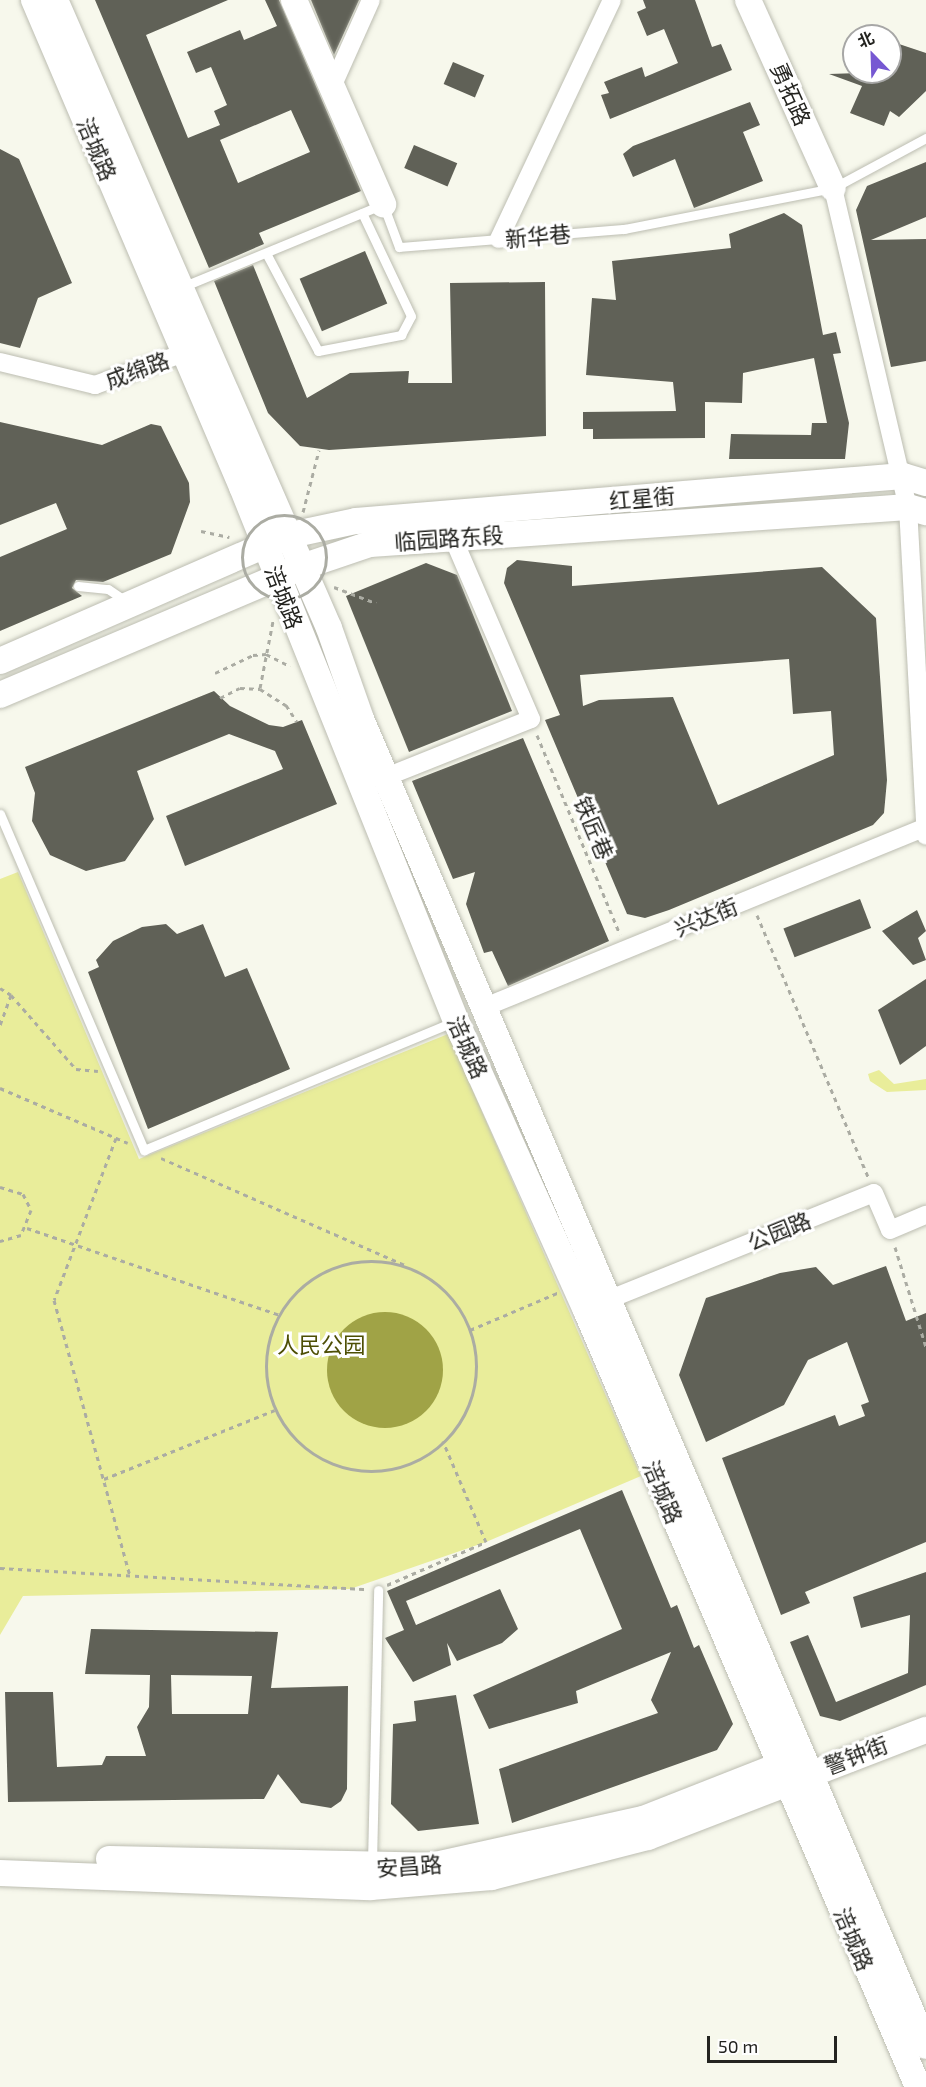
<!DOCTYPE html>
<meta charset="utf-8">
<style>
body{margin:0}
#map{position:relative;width:926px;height:2087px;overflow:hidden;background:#f7f8ec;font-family:"Exo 2","Noto Sans SC",sans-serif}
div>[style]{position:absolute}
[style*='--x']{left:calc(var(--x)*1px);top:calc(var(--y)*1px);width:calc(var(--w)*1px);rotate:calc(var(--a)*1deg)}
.green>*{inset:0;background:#e9ed9a}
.water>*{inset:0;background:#a0a346}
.round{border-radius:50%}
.building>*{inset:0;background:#606157;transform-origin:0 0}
.path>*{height:3px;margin-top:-1.5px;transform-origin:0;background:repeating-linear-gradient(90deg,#abaca3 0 4.5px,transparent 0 9px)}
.path>.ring{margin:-1.5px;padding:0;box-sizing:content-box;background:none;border:3px solid #abaca3;border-radius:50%}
.roads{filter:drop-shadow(0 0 2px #bcbdb1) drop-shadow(0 0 2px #bcbdb1)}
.lane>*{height:9px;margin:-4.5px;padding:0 4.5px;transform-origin:4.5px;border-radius:4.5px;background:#fff}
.street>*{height:18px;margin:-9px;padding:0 9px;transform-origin:9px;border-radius:9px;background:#fff}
.secondary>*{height:26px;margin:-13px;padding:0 13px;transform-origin:13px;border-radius:13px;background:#fff}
.path-bridge>*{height:3px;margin-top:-1.5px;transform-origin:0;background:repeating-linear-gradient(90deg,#abaca3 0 4.5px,transparent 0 9px)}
.path-bridge>.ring{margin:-1.5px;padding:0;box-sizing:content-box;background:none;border:3px solid #abaca3;border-radius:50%}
span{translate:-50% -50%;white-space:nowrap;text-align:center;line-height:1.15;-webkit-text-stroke:6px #fff;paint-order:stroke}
.street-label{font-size:22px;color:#242420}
.park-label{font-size:22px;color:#4d4e04}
.north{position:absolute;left:842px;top:24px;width:60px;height:60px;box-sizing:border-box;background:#fff;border:2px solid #a7a7a6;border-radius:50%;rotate:337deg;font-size:16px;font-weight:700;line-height:24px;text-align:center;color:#242420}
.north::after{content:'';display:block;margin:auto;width:21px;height:27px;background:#7658d2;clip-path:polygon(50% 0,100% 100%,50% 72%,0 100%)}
.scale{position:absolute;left:707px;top:2036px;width:130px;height:27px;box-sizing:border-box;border:3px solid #242420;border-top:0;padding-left:8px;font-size:18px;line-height:21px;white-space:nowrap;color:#242420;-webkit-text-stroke:4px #fff;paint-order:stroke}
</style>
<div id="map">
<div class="green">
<div style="clip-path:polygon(18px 872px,139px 1159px,448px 1034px,641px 1476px,486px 1542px,350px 1589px,23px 1596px,0 1635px,0 879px)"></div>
<div style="clip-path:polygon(879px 1070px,894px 1084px,926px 1079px,926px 1090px,887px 1092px,870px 1081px,868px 1074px)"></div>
</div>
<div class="water">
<div class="round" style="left:327px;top:1312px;width:116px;height:116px"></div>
</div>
<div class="building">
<div style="clip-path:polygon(evenodd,95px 0,228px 0,146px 35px,188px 138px,220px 125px,214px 111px,227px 105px,211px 67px,196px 73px,187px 52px,240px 30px,244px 40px,277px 26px,265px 0,279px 0,361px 191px,259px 233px,264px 244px,209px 268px,95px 0,291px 110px,310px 152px,238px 183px,220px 140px,291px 110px)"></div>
<div style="clip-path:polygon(311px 0,359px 0,334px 55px,327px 39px)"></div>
<div style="clip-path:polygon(643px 0,695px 0,712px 47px,721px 44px,732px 70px,610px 119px,601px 95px,609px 93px,604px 82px,642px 67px,645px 77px,678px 63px,664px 29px,647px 36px,637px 12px,646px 8px)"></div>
<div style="clip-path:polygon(890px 41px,926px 53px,926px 91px,899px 117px,890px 111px,884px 126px,850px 113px,862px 86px,829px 74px,890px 72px)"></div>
<div style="left:453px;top:62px;width:34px;height:24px;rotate:23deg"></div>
<div style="clip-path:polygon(750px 102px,760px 125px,743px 132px,763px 181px,694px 208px,675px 159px,633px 177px,623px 154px,633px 146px)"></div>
<div style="left:414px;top:145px;width:47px;height:25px;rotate:23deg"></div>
<div style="clip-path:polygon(0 149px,19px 159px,72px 283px,38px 298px,20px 348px,0 343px)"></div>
<div style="clip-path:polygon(926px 162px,926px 217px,871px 240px,926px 239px,926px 361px,891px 367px,856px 210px,867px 186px)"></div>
<div style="clip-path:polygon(784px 213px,802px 225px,823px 335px,836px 332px,841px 353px,833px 354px,849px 423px,845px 459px,729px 459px,731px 434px,811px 435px,812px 423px,827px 423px,814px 358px,743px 373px,742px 403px,705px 402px,705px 438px,593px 439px,593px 429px,583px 429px,583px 412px,676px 411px,673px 382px,586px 375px,592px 298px,616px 300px,612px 261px,731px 248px,729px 234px)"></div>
<div style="left:365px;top:251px;width:57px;height:71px;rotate:67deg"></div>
<div style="clip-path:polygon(253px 265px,307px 398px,350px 373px,409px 371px,408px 383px,452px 383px,450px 283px,545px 282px,546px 436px,329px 450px,300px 446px,268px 413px,214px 281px)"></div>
<div style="clip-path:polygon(0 422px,102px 445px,151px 424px,161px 426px,189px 483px,190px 502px,171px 554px,103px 582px,76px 580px,72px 588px,82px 596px,0 631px,0 557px,67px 529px,56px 503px,0 525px)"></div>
<div style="clip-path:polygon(evenodd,517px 560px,572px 566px,572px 586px,822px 567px,876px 618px,887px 780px,884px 813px,873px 825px,669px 910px,645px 918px,627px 914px,545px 720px,560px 715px,504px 583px,507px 568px,517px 560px,789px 659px,793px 714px,831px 711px,834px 755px,718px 805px,673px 697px,599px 700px,583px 706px,580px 675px,789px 659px)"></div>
<div style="clip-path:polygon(426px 563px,457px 575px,512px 711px,409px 752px,346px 596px)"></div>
<div style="clip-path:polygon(214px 691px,230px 706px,269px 725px,283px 727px,302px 720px,337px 804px,185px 866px,166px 816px,283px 769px,275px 751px,229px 734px,137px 771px,154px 819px,125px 861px,86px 871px,50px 855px,32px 821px,35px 793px,25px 767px)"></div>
<div style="clip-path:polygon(523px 738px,609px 941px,508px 986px,492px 951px,484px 953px,466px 904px,475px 872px,453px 879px,412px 781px)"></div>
<div style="left:860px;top:899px;width:31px;height:82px;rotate:69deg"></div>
<div style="clip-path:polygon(917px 910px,926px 931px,918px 938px,926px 960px,913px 965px,882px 931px)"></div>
<div style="clip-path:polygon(166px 924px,177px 934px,203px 924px,225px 977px,247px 968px,290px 1069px,148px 1129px,88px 972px,99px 967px,96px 960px,113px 941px,142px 927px)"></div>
<div style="clip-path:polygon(926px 979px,926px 1046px,900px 1065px,878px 1010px)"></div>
<div style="clip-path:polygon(886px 1266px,906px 1321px,926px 1313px,926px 1542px,805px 1592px,810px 1603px,781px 1615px,722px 1458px,835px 1415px,839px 1426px,865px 1416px,861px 1405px,869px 1402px,847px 1342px,808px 1360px,784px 1405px,706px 1442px,679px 1375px,706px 1298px,780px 1273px,816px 1267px,833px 1285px)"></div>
<div style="clip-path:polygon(622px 1490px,671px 1608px,677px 1605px,694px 1648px,699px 1645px,733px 1724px,717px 1750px,512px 1823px,499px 1769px,658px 1713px,651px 1700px,671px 1652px,576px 1691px,578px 1703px,489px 1729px,473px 1695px,622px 1629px,580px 1529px,406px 1601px,416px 1625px,500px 1589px,518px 1629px,502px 1643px,457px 1661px,447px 1643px,451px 1665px,413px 1682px,385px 1638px,404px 1630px,387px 1591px)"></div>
<div style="clip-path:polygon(926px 1572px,926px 1685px,840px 1721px,820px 1716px,790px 1642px,808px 1635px,836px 1702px,908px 1673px,910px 1615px,861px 1628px,853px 1597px)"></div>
<div style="clip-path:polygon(evenodd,91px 1629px,278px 1632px,271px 1688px,348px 1686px,347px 1789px,341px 1801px,331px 1808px,301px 1803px,278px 1774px,264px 1799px,8px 1802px,5px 1692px,53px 1692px,57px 1767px,102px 1765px,106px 1756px,146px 1756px,137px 1727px,149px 1707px,150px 1675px,85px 1674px,91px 1629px,171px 1675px,252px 1676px,248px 1714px,172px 1714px,171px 1675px)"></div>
<div style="clip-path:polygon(456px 1695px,479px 1824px,418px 1831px,391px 1804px,393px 1724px,416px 1721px,414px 1701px)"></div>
</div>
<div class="path">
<div style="--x:303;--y:512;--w:64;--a:-75.5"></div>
<div style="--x:201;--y:531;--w:29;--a:12"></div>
<div style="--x:334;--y:587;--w:45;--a:20.9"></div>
<div style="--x:215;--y:673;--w:42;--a:-25.3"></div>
<div style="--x:253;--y:655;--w:13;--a:-4"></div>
<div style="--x:266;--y:654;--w:27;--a:27"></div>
<div style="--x:260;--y:688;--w:68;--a:-79"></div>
<div style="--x:220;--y:698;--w:22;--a:-27"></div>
<div style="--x:240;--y:688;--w:20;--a:3"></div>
<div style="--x:260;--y:689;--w:31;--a:32"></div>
<div style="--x:286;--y:705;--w:20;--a:57"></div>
<div style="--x:537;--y:735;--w:216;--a:67.4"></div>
<div style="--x:757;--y:915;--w:285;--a:67"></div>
<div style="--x:0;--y:988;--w:13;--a:32"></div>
<div style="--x:11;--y:995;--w:32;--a:110"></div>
<div style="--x:11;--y:995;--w:98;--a:48.7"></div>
<div style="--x:76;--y:1069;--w:22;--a:5"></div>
<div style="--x:0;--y:1088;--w:139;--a:23.3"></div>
<div style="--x:116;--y:1138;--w:173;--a:110.9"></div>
<div style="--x:54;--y:1300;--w:285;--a:74.6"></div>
<div style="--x:161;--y:1158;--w:266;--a:23.7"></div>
<div style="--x:0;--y:1187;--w:24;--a:17"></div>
<div style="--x:23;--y:1194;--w:18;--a:63"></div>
<div style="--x:31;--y:1210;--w:27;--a:112"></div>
<div style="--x:21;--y:1235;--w:22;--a:164"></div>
<div style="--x:27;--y:1228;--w:267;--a:19"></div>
<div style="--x:895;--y:1247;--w:105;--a:72.8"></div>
<div class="ring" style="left:266px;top:1261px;width:207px;height:207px"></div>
<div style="--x:470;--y:1330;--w:95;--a:-23"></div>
<div style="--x:104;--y:1479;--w:184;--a:-22"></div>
<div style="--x:0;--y:1568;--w:368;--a:3.3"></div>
<div style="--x:387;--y:1585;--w:108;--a:-23.5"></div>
<div style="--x:486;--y:1542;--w:110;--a:-113.1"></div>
</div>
<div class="roads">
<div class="lane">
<div style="--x:266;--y:253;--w:111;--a:62"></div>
<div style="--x:318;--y:351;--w:85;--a:-10.9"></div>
<div style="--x:401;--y:335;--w:21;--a:-62"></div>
<div style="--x:411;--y:316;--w:114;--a:-115.4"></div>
<div style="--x:182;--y:287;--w:217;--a:-22.4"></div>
<div style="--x:383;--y:204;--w:46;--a:69.6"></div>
<div style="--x:399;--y:247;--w:226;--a:-4.6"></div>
<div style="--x:624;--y:229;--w:213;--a:-11.1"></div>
<div style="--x:833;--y:188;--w:106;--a:-28.3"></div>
<div style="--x:78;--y:586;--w:30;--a:6"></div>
<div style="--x:108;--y:589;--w:23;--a:34"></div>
<div style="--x:0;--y:814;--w:366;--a:66.8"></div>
<div style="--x:144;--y:1150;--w:338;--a:-22.5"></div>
<div style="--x:372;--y:1863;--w:273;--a:-88.7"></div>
</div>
<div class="street">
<div style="--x:332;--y:87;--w:95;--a:-65.9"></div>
<div style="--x:833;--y:188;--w:328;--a:76.8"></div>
<div style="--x:908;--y:507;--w:329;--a:86.9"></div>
<div style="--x:499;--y:239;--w:264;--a:-64.7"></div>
<div style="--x:0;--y:362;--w:98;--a:13.6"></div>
<div style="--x:95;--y:385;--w:106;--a:-19.8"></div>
<div style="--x:386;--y:777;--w:156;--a:-21.8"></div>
<div style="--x:531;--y:719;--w:197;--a:-113.3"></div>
<div style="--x:485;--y:1007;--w:476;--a:-22.2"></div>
<div style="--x:610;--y:1299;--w:284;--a:-21.9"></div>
<div style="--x:874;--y:1193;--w:40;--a:66.6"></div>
<div style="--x:890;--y:1230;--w:39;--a:-23"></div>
</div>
<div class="secondary">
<div style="--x:34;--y:0;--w:530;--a:66.87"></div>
<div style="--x:242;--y:487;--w:575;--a:68.16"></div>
<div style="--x:456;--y:1021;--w:317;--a:65.8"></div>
<div style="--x:586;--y:1310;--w:845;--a:66.86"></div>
<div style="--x:55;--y:0;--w:685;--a:66.43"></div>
<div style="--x:329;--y:628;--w:96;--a:70.6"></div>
<div style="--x:361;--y:719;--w:1442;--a:66.94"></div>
<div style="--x:294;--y:0;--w:223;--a:66.4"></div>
<div style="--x:748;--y:0;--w:206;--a:65.7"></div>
<div style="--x:0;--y:661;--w:312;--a:-23.6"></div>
<div style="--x:286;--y:536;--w:72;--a:-12.1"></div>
<div style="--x:356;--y:521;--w:549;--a:-4.7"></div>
<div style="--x:903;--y:476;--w:24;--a:17"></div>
<div style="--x:0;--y:695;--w:325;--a:-23"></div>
<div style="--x:299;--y:568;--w:75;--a:-18.7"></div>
<div style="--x:370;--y:544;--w:539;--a:-3.93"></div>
<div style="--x:908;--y:507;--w:19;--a:16"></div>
<div style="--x:109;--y:1859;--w:322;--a:1.2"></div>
<div style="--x:431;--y:1866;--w:217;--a:-12.5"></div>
<div style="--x:643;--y:1819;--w:164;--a:-21.4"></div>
<div style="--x:0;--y:1873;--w:371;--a:2.2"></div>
<div style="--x:371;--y:1887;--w:121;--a:-4.7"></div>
<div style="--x:492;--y:1877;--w:161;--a:-14.4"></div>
<div style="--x:648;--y:1837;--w:298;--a:-21.1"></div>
</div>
</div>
<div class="path-bridge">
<div class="ring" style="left:242px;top:515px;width:81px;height:81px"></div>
</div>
<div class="street-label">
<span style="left:791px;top:94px;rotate:66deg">勇拓路</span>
<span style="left:97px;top:149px;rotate:67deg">涪城路</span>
<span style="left:538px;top:236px;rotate:-5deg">新华巷</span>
<span style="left:137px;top:370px;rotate:-20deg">成绵路</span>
<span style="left:642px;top:498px;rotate:-5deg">红星街</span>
<span style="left:449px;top:538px;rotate:-4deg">临园路东段</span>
<span style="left:284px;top:597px;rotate:69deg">涪城路</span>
<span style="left:594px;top:828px;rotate:67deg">铁匠巷</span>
<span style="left:706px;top:917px;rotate:-22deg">兴达街</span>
<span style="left:468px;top:1047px;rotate:66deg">涪城路</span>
<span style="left:779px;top:1231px;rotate:-22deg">公园路</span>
<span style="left:663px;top:1492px;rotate:67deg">涪城路</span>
<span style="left:856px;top:1755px;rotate:-21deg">警钟街</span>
<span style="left:409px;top:1866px;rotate:-4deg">安昌路</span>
<span style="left:854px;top:1939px;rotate:67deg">涪城路</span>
</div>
<div class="park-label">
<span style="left:321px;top:1345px">人民公园</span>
</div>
<div class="north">北</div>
<div class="scale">50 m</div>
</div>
